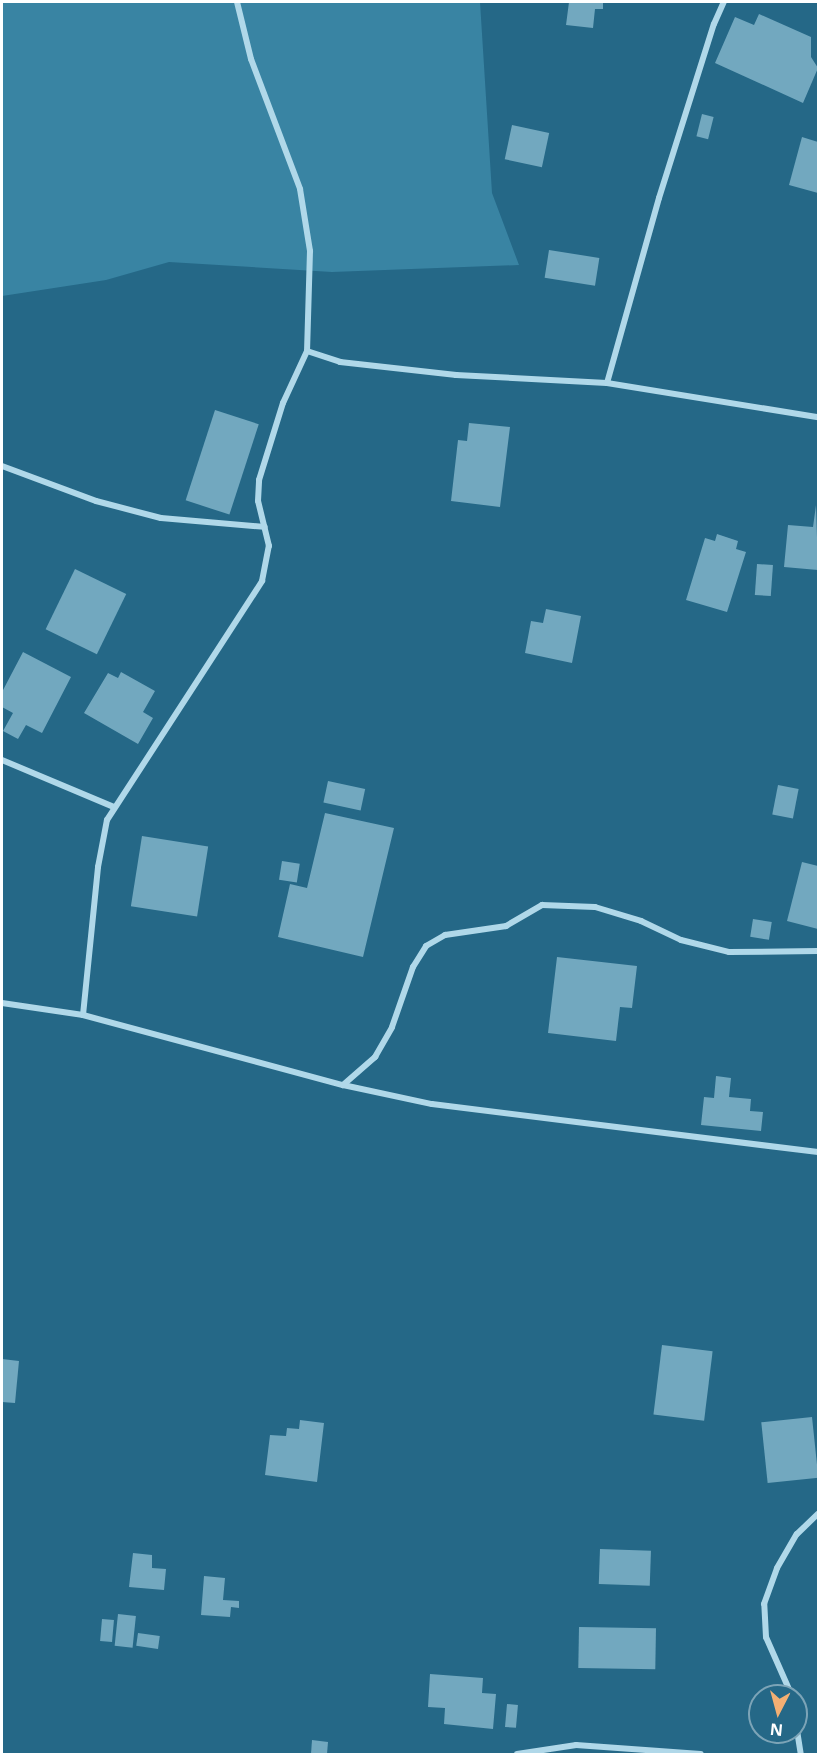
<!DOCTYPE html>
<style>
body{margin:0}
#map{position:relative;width:820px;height:1756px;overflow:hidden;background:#256887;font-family:"Noto Sans",sans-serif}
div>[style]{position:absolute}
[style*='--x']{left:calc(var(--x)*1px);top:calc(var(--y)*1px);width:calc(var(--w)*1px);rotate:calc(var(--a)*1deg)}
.green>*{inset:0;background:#3984a3}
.building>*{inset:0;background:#72a8bf;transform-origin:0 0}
.minor>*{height:6px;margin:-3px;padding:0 3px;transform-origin:3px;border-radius:3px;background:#b0d8e9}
span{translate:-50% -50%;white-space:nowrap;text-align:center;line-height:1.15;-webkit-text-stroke:6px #256887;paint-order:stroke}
.frame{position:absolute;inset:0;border:3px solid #fff;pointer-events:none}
.north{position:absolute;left:748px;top:1684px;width:60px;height:60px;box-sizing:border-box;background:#256887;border:2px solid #7ca4b7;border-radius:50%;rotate:186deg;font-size:16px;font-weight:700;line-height:24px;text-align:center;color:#fff}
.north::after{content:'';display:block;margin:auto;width:21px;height:27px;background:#f3af73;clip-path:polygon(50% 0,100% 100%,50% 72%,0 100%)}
</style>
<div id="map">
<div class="green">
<div style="clip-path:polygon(2px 2px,480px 2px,492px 193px,519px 265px,332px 272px,169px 262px,106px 280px,2px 296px)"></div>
</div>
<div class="building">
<div style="clip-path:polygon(569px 2px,603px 2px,603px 9px,595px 9px,593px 28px,566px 25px)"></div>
<div style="clip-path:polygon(759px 14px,811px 37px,811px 57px,818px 68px,803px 103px,715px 63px,735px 17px,754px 25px)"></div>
<div style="left:702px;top:114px;width:12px;height:23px;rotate:14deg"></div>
<div style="left:512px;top:125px;width:38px;height:35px;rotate:12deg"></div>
<div style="clip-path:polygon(802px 137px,818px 142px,818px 193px,789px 185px)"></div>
<div style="left:549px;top:250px;width:51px;height:28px;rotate:9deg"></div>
<div style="left:215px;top:410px;width:46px;height:95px;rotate:18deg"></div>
<div style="clip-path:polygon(469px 423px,510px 427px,500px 507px,451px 501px,458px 440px,467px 441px)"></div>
<div style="clip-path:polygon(816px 505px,818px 570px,784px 567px,788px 525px,813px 527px)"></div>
<div style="clip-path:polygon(717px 534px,738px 541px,736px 549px,746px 552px,727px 612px,686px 600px,705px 538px,715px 541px)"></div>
<div style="left:757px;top:564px;width:16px;height:31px;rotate:4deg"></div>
<div style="left:75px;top:569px;width:57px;height:67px;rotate:26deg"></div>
<div style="clip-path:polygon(546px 609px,581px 616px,572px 663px,525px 653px,531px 621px,543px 623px)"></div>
<div style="clip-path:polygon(23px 652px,71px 677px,42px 733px,26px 725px,18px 739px,3px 731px,13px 713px,2px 707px,2px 692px)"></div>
<div style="clip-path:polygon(121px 672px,155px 691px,143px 712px,153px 718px,138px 744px,84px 713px,108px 673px,118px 678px)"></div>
<div style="left:328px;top:781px;width:38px;height:22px;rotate:12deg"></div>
<div style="left:778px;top:785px;width:21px;height:30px;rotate:11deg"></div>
<div style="clip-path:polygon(325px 813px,394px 828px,363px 957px,278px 937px,290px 884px,307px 888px)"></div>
<div style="left:142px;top:836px;width:67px;height:71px;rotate:9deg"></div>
<div style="left:282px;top:861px;width:18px;height:19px;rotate:9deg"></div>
<div style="clip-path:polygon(802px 862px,818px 866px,818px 929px,787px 921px)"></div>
<div style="left:753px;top:919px;width:19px;height:18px;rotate:9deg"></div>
<div style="clip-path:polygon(557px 957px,637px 966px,632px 1008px,620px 1007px,616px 1041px,548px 1033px)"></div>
<div style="clip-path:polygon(716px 1076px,731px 1078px,729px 1097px,751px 1099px,750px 1111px,763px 1112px,761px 1131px,701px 1125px,704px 1097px,714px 1098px)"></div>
<div style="left:662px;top:1345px;width:51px;height:70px;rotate:7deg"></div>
<div style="clip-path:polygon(2px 1359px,19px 1361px,15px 1403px,2px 1402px)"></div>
<div style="left:812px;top:1417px;width:61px;height:51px;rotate:84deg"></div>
<div style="clip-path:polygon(300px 1420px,324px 1423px,317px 1482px,265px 1475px,270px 1435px,286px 1436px,287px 1428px,299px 1429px)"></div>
<div style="left:600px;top:1549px;width:51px;height:35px;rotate:2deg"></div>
<div style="clip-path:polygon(133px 1553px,152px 1555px,152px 1568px,166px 1569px,164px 1590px,129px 1587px)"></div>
<div style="clip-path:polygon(204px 1576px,225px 1578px,223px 1600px,239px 1601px,239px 1608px,231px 1607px,230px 1617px,201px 1615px)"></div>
<div style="left:118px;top:1614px;width:18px;height:32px;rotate:6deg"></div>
<div style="left:102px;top:1619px;width:12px;height:22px;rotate:5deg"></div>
<div style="left:579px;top:1627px;width:77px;height:41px;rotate:1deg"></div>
<div style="left:138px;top:1633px;width:22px;height:13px;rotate:8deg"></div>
<div style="clip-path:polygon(430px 1674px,483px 1678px,482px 1693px,496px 1694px,493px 1729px,444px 1724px,445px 1708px,428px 1707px)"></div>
<div style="left:507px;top:1704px;width:11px;height:23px;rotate:5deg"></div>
<div style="clip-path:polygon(312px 1740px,328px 1742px,327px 1754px,311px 1754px)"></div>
</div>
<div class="minor">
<div style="--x:237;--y:2;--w:59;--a:76.2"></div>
<div style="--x:251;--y:59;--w:139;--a:69.3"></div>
<div style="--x:300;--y:189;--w:63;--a:80.8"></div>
<div style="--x:310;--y:251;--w:100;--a:91.7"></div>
<div style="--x:307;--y:351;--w:35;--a:18"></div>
<div style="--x:340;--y:362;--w:117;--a:6.4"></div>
<div style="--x:456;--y:375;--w:151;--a:3"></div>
<div style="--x:607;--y:383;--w:214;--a:9.2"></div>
<div style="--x:607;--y:383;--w:192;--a:-74.3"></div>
<div style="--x:659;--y:198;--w:182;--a:-72.5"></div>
<div style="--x:714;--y:24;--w:24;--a:-66"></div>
<div style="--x:2;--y:466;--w:100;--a:20.4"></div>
<div style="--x:96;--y:501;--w:67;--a:14.7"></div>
<div style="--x:161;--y:518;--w:104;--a:4.9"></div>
<div style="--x:2;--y:760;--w:121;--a:22.8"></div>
<div style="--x:2;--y:1003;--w:82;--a:8.4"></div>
<div style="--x:83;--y:1015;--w:269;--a:15.1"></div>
<div style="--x:343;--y:1085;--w:91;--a:12.1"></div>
<div style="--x:432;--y:1104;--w:389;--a:7.1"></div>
<div style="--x:83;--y:1015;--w:149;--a:-84.2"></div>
<div style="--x:98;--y:867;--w:48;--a:-79.2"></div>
<div style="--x:107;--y:820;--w:285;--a:-57"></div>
<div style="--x:262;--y:581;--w:36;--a:-79"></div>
<div style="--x:269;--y:546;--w:46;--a:-103.7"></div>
<div style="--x:258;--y:501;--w:21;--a:-87"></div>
<div style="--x:259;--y:480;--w:81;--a:-72.7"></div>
<div style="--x:283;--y:403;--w:57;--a:-65.2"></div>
<div style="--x:343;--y:1085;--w:43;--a:-41.2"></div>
<div style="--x:375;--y:1057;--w:34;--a:-60"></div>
<div style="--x:392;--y:1027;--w:64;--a:-70.7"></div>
<div style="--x:413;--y:967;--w:25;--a:-58"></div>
<div style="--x:426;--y:946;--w:22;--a:-30"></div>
<div style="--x:445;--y:935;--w:62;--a:-8.4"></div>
<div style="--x:506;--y:926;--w:42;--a:-30.3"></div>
<div style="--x:542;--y:905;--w:53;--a:2.2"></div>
<div style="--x:595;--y:907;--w:48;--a:16.9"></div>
<div style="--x:641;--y:921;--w:44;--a:25.4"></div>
<div style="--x:681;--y:940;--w:49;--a:14"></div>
<div style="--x:729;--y:952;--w:89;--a:-0.6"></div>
<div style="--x:792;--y:1696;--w:64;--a:-113.8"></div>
<div style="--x:766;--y:1637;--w:33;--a:-93"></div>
<div style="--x:764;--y:1604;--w:38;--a:-70"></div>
<div style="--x:777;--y:1568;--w:39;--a:-60"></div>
<div style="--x:797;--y:1534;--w:29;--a:-44"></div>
<div style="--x:796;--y:1724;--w:30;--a:81"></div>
<div style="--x:517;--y:1754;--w:60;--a:-8.7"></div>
<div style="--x:576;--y:1745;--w:125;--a:4.1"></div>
</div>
<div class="frame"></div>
<div class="north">N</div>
</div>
